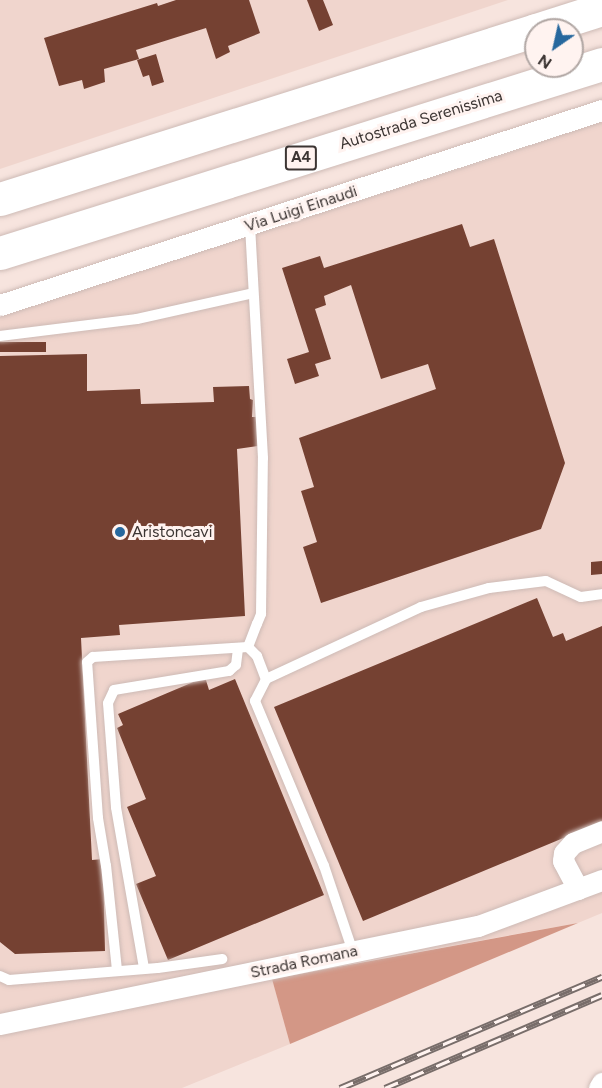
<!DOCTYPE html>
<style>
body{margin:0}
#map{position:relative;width:602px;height:1088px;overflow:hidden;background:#f7e4de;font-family:Figtree,sans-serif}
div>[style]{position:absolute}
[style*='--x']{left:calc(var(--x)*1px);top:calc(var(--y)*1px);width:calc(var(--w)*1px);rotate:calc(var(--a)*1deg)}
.built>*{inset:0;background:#f0d5cd}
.forest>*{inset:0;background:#d39786}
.building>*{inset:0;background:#754132;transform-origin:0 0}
.roads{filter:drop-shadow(0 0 2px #cdbab5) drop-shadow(0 0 2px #cdbab5)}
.lane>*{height:10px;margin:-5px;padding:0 5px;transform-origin:5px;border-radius:5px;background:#fff}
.street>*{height:21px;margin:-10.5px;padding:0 10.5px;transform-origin:10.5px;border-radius:10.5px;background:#fff}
.highway>*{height:33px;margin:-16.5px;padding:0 16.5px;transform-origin:16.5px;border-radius:16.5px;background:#fff}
.rail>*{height:7px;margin-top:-3.5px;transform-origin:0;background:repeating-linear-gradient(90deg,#fff3f0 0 14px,#786d6a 0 28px);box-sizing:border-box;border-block:2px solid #786d6a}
.dots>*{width:16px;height:16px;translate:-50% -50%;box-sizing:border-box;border:3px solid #fff3f0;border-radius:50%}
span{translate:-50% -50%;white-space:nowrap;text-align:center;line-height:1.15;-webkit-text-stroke:6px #fff3f0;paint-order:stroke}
.shield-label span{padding:2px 4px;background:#fff3f0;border:2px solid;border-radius:4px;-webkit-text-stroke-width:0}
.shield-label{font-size:15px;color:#3c3533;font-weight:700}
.street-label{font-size:16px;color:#3c3533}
.poi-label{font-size:16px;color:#3c3533}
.left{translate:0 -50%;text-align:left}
.north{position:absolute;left:524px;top:18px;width:60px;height:60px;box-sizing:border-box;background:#fff3f0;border:2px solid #b1a7a4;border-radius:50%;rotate:214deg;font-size:16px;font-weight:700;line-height:24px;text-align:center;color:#3c3533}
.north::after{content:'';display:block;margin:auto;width:21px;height:27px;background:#27689e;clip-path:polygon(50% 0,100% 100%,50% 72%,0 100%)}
</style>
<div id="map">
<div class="built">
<div style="clip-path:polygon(0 0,508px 0,0 169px)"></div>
<div style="clip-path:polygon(602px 121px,602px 913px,578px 923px,272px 978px,290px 1044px,182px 1088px,0 1088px,0 314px,501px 156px)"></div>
</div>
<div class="forest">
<div style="clip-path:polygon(578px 923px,290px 1044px,272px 979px)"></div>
</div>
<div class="building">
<div style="clip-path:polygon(176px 0,249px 0,260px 33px,228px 46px,230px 52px,216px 59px,206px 28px,136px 50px,139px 59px,104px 69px,105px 82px,84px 89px,82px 80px,59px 86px,44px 38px,157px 3px,158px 6px)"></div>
<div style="clip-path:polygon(307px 0,323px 0,333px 25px,319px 31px)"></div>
<div style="clip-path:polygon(156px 54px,164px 82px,152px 86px,149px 75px,143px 77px,137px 60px)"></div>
<div style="clip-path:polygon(462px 224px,470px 247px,494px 239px,565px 463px,541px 529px,321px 603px,303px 547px,317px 542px,301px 491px,314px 487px,299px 438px,436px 389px,428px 364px,381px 379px,351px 285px,324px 296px,326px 305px,315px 309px,331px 359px,315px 364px,319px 376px,295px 384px,287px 359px,309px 352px,282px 268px,320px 256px,324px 268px)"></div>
<div style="left:46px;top:342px;width:10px;height:46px;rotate:90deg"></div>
<div style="clip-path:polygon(87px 354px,87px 391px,140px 389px,141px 404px,214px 402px,213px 387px,249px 386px,250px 399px,253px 400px,252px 417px,257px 417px,258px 446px,237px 449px,245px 616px,119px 625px,120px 635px,81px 638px,92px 860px,103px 859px,105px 951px,15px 954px,0 942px,0 356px)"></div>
<div style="clip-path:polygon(602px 561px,602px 574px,591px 575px,591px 562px)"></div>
<div style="clip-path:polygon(537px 598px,553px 637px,563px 633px,566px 641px,602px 626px,602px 822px,363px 921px,274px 707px)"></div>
<div style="clip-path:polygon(205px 677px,209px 690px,235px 679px,324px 895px,168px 960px,136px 884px,156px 876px,127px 807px,146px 799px,117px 728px,123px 725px,118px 714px)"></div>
</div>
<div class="roads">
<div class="lane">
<div style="--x:0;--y:336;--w:138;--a:-7.1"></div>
<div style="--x:137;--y:319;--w:119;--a:-12.6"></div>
<div style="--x:248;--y:647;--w:13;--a:45"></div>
<div style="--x:257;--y:656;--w:25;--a:69"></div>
<div style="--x:353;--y:952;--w:91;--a:-108.6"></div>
<div style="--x:324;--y:866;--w:179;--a:-112.7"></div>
<div style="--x:255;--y:701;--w:25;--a:-63"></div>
<div style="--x:266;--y:679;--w:171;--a:-24.9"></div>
<div style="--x:421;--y:607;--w:71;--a:-15.6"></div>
<div style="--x:489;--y:588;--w:57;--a:-7"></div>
<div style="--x:546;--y:581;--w:38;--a:25"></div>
<div style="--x:581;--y:597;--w:21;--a:-8"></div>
<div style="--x:144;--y:968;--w:163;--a:-99.9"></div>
<div style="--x:116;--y:807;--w:104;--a:-94.4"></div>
<div style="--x:108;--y:703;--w:14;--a:-65"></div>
<div style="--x:114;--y:690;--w:117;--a:-9.4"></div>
<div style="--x:229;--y:671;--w:9;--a:-41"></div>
<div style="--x:236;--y:665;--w:17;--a:-83"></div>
<div style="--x:117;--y:970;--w:105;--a:-96"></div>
<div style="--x:106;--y:866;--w:49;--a:-99.5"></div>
<div style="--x:98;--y:818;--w:156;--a:-94"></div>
<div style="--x:87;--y:662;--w:8;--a:-40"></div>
<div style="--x:93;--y:657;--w:155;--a:-3.7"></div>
<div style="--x:248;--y:647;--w:25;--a:-69"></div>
<div style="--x:257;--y:624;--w:11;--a:-68"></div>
<div style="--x:261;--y:614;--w:156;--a:-89.3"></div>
<div style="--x:263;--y:458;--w:232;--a:-93.2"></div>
<div style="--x:0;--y:976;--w:10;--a:24"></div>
<div style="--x:9;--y:980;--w:149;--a:-4.6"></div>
<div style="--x:158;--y:968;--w:65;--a:-8"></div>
</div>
<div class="street">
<div style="--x:0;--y:305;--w:633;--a:-17.95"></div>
<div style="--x:578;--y:889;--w:32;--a:-118"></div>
<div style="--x:563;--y:861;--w:8;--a:-83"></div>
<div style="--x:564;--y:853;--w:13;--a:-48"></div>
<div style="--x:573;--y:843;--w:31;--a:-22"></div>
<div style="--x:0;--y:1024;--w:488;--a:-11.6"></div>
<div style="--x:478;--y:926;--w:132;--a:-20.4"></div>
<div style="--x:599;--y:1088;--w:6;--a:-59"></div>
</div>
<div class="highway">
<div style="--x:536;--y:30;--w:69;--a:-17.7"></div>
<div style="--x:0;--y:199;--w:562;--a:-17.5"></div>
<div style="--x:0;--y:253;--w:631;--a:-17.43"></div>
</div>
</div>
<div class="rail">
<div style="--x:340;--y:1088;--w:285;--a:-23"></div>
<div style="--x:385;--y:1088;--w:236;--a:-23.2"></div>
</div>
<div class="dots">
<div style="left:120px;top:532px;background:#27689e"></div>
</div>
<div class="shield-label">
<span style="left:301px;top:158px">A4</span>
</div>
<div class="street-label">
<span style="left:421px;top:120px;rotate:-17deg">Autostrada Serenissima</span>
<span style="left:301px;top:209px;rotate:-18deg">Via Luigi Einaudi</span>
<span style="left:304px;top:962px;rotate:-12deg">Strada Romana</span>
</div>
<div class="poi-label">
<span class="left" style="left:132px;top:532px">Aristoncavi</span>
</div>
<div class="north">N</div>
</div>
